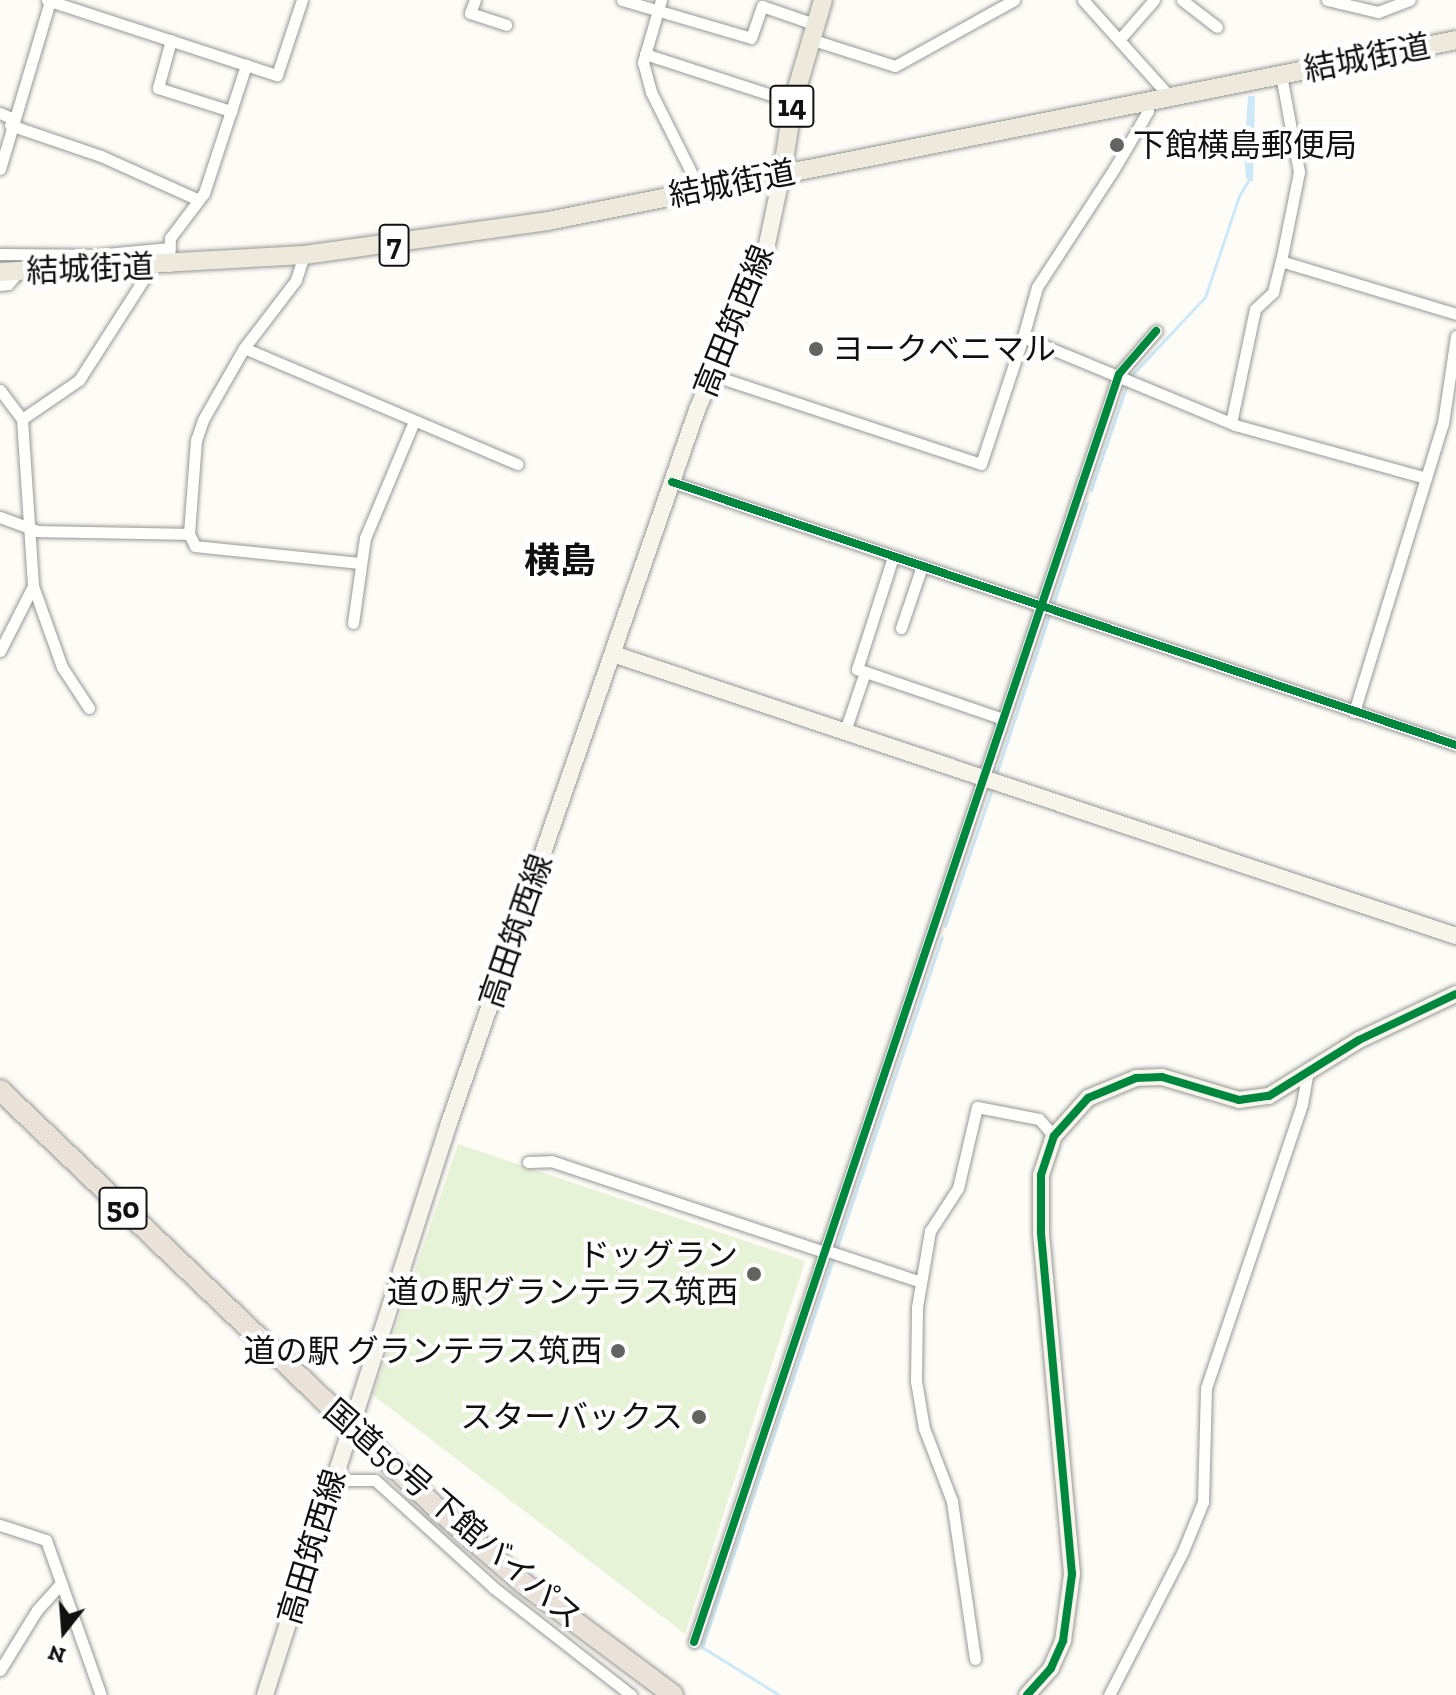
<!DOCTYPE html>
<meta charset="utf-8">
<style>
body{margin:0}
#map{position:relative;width:1456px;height:1695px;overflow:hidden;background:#fdfcf7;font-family:"Zilla Slab","Noto Sans JP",serif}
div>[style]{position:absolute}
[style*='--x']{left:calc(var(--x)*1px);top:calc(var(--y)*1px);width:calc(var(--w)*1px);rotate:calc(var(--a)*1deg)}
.green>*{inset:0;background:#e7f3d7}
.water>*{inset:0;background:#cde8f7}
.stream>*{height:3px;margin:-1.5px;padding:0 1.5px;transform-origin:1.5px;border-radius:1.5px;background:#cde8f7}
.roads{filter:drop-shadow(0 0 2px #979795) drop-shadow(0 0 2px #979795)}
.street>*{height:11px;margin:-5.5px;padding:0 5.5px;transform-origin:5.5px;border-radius:5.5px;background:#fffffe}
.secondary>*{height:16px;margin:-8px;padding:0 8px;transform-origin:8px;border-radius:8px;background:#f6f4eb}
.primary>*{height:18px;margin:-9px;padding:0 9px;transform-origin:9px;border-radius:9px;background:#ede9dc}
.highway>*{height:20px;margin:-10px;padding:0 10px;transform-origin:10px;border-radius:10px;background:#eae1d8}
.cycleway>*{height:8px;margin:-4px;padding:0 4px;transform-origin:4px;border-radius:4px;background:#00873e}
.dots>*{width:22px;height:22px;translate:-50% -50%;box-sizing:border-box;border:4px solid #fff;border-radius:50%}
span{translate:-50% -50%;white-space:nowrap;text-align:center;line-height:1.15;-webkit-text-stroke:8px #fff;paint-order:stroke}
.shield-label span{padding:2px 6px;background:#fff;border:2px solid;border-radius:6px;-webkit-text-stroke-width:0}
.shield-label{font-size:30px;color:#111;font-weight:700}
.street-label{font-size:32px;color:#111}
.poi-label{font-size:32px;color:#111}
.left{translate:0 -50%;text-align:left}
.right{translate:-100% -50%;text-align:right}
.quarter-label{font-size:36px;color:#111;font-weight:700}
.north{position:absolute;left:24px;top:1591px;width:80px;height:80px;-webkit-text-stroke:6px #fff;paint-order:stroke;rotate:197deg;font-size:22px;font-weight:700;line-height:32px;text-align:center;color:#111}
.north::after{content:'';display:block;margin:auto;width:28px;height:36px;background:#111;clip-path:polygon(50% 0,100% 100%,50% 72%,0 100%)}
</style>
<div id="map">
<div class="green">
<div style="clip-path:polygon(458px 1144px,805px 1261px,685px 1634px,373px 1395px)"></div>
</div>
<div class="water">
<div style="clip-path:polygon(1248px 96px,1255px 96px,1253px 182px,1246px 178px,1244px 155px)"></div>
</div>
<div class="stream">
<div style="--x:1130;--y:377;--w:110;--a:-46.8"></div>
<div style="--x:1205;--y:297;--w:107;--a:-71.4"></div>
<div style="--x:1239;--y:196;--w:23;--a:-59"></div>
<div style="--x:1091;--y:490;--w:112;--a:-71.2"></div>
<div style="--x:1053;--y:605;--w:108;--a:-71.7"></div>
<div style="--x:996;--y:775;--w:171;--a:-71.6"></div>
<div style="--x:945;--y:926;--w:148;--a:-71.1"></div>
<div style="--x:779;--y:1695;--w:91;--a:-148.1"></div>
<div style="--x:702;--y:1647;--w:749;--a:-71.32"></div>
</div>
<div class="roads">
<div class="street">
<div style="--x:47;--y:0;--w:242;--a:18.1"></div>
<div style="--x:277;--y:75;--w:79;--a:-71.6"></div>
<div style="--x:475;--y:0;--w:14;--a:111"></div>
<div style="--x:470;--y:13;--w:38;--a:18"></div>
<div style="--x:622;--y:0;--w:134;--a:16.4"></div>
<div style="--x:751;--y:38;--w:34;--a:-71"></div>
<div style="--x:762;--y:6;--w:55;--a:19.1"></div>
<div style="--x:661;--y:0;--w:65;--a:106.2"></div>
<div style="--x:643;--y:62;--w:31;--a:75"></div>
<div style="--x:651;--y:92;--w:110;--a:63.4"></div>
<div style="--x:1083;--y:0;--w:132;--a:48.1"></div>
<div style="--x:1182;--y:0;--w:44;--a:37.6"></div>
<div style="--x:1327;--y:0;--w:52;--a:13.2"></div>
<div style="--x:1378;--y:12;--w:34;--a:-21"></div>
<div style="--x:810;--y:39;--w:89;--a:17.6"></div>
<div style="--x:895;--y:66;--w:136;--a:-29"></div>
<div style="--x:171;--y:40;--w:50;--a:105.2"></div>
<div style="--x:158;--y:88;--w:77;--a:17.5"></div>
<div style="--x:1119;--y:40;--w:53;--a:-48.8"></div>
<div style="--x:645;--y:54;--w:156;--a:18"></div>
<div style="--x:1281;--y:75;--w:99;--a:79.5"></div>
<div style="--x:1299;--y:172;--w:91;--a:101.4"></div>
<div style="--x:1281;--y:261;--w:183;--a:16.8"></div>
<div style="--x:1146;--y:103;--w:8;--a:76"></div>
<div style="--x:1148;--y:111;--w:67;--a:120.4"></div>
<div style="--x:1114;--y:169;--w:141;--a:123.1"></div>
<div style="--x:1037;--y:287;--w:52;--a:105.6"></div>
<div style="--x:1023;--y:337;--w:230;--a:22.5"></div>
<div style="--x:1235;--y:425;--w:198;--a:15.5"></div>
<div style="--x:0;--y:113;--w:12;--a:24"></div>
<div style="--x:10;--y:125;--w:96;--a:18.8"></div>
<div style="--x:101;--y:156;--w:107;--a:24.2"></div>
<div style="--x:0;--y:169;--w:175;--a:-73.4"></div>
<div style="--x:0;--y:254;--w:96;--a:0.6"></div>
<div style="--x:96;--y:255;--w:74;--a:-5.4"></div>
<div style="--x:304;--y:255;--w:26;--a:108"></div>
<div style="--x:296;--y:280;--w:86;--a:127.4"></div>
<div style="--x:244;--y:348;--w:83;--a:119.7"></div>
<div style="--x:203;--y:420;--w:21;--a:109"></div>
<div style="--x:196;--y:440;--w:94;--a:94.3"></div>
<div style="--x:189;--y:534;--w:13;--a:63"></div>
<div style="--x:195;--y:546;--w:165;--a:5.9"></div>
<div style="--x:169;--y:266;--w:28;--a:-88"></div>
<div style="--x:170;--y:238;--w:56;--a:-52.9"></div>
<div style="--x:204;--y:193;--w:135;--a:-71.8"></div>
<div style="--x:0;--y:285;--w:8;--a:-7"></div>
<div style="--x:8;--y:284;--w:17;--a:-50"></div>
<div style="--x:244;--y:348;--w:297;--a:23"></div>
<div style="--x:712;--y:375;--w:283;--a:18.3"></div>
<div style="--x:981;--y:464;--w:134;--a:-71.7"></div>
<div style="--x:0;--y:390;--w:36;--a:53"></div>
<div style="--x:22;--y:419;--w:167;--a:86.2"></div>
<div style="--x:33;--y:586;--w:86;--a:70.3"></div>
<div style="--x:62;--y:667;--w:49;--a:56.6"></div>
<div style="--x:22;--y:419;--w:69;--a:-34.4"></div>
<div style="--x:79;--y:380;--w:122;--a:-57.3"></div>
<div style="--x:145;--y:277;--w:10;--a:-96"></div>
<div style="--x:1231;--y:423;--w:116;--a:-78.1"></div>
<div style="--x:1255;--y:309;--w:25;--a:-43"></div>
<div style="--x:1273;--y:292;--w:32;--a:-76"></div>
<div style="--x:672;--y:482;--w:827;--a:18.54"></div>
<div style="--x:0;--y:517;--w:40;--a:20.2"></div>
<div style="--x:38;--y:531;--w:151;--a:1.1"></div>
<div style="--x:893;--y:557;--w:118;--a:107.8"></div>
<div style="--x:857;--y:669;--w:154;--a:18.9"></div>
<div style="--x:353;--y:623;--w:86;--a:-82"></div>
<div style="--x:365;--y:538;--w:124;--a:-67.2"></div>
<div style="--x:901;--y:628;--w:65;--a:-71.3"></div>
<div style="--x:0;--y:651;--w:73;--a:-63.1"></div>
<div style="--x:1354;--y:712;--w:302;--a:-72.9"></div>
<div style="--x:1443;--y:423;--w:88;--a:-81.5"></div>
<div style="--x:845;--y:731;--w:62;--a:-71.3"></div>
<div style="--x:528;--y:1162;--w:23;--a:-2"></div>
<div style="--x:551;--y:1161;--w:289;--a:18.4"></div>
<div style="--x:825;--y:1250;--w:101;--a:18.4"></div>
<div style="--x:333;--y:1480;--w:42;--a:0"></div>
<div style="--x:375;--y:1480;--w:161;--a:42.2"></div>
<div style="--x:494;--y:1588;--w:174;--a:38"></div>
<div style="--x:0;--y:1525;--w:48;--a:18.1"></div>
<div style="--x:46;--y:1540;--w:164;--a:70.5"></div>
<div style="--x:694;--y:1642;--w:1337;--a:-71.47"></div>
<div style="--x:1119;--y:374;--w:57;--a:-49.3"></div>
<div style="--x:975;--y:1659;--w:160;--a:-98.3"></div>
<div style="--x:952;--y:1501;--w:78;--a:-111"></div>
<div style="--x:924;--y:1428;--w:48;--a:-99.7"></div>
<div style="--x:916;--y:1381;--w:74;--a:-89.2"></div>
<div style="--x:917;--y:1307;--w:77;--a:-80.3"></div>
<div style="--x:930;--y:1231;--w:51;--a:-56.9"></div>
<div style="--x:958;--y:1188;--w:83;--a:-76.8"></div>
<div style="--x:977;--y:1107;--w:63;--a:11"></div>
<div style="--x:1039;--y:1119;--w:23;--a:49"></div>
<div style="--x:0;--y:1670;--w:70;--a:-58.3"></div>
<div style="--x:37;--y:1610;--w:36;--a:-48"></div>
<div style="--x:1109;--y:1695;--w:162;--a:-62.8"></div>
<div style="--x:1183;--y:1551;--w:53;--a:-67.8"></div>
<div style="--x:1203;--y:1502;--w:114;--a:-88.5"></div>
<div style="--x:1206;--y:1388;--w:300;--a:-71.3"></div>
<div style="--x:1302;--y:1104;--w:29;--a:-80"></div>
</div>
<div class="secondary">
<div style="--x:613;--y:654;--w:889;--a:18.5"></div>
<div style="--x:265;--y:1695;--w:601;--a:-72.17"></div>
<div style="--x:449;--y:1123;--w:755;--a:-70.82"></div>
<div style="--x:697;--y:410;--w:175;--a:-66.8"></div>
<div style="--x:766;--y:249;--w:77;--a:-78"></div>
<div style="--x:1027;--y:1695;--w:36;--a:-48"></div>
<div style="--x:1051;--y:1668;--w:30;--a:-66"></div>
<div style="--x:1063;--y:1641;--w:68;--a:-82.3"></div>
<div style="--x:1072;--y:1574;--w:344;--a:-95.2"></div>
<div style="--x:1041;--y:1231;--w:56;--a:-90"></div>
<div style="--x:1041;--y:1175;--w:41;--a:-71.6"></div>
<div style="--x:1054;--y:1136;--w:51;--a:-48.2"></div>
<div style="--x:1088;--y:1098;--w:52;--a:-22.6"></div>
<div style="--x:1136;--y:1078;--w:26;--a:-2"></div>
<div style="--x:1162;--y:1077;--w:80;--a:16.6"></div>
<div style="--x:1239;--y:1100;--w:30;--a:-8"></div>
<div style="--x:1269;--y:1096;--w:106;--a:-31.9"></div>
<div style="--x:1359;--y:1040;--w:107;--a:-25.4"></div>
</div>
<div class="primary">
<div style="--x:782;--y:174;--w:73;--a:-81.3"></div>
<div style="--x:793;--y:102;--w:106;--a:-73.6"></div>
<div style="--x:0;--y:272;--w:304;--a:-3.2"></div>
<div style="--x:304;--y:255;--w:246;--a:-7.9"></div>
<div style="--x:548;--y:221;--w:926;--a:-11.27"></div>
</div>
<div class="highway">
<div style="--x:0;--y:1090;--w:609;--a:43.74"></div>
<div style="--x:440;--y:1511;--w:110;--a:40.9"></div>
<div style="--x:523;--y:1583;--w:187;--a:36.7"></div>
</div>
</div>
<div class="cycleway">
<div style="--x:672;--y:482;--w:827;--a:18.54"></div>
<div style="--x:694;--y:1642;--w:1337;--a:-71.47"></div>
<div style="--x:1119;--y:374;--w:57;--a:-49.3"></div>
<div style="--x:1027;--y:1695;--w:36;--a:-48"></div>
<div style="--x:1051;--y:1668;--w:30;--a:-66"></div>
<div style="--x:1063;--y:1641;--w:68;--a:-82.3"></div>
<div style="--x:1072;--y:1574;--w:344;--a:-95.2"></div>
<div style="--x:1041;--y:1231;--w:56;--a:-90"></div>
<div style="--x:1041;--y:1175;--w:41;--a:-71.6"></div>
<div style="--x:1054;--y:1136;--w:51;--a:-48.2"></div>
<div style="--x:1088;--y:1098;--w:52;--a:-22.6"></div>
<div style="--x:1136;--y:1078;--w:26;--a:-2"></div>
<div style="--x:1162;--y:1077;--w:80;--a:16.6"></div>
<div style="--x:1239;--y:1100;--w:30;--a:-8"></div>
<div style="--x:1269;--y:1096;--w:106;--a:-31.9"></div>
<div style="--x:1359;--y:1040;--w:107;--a:-25.4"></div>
</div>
<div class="dots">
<div style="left:1117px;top:145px;background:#646362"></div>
<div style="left:816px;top:349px;background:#646362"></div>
<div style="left:754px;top:1274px;background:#646362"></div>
<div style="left:618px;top:1351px;background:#646362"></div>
<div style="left:699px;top:1417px;background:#646362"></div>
</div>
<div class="shield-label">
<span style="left:792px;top:106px">14</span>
<span style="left:394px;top:245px">7</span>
<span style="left:123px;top:1208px">50</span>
</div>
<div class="street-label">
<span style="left:1367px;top:58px;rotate:-11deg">結城街道</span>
<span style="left:732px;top:184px;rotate:-11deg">結城街道</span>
<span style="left:90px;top:269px;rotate:-2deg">結城街道</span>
<span style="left:734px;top:321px;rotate:-68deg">高田筑西線</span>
<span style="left:516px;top:931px;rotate:-71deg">高田筑西線</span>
<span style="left:453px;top:1514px;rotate:41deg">国道50号 下館バイパス</span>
<span style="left:312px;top:1547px;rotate:-73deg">高田筑西線</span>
</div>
<div class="poi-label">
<span class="left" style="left:1133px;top:145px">下館横島郵便局</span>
<span class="left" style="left:832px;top:349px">ヨークベニマル</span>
<span class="right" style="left:738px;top:1274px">ドッグラン<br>道の駅グランテラス筑西</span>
<span class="right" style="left:602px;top:1351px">道の駅 グランテラス筑西</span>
<span class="right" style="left:683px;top:1417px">スターバックス</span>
</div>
<div class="quarter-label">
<span style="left:560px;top:561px">横島</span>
</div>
<div class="north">N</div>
</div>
